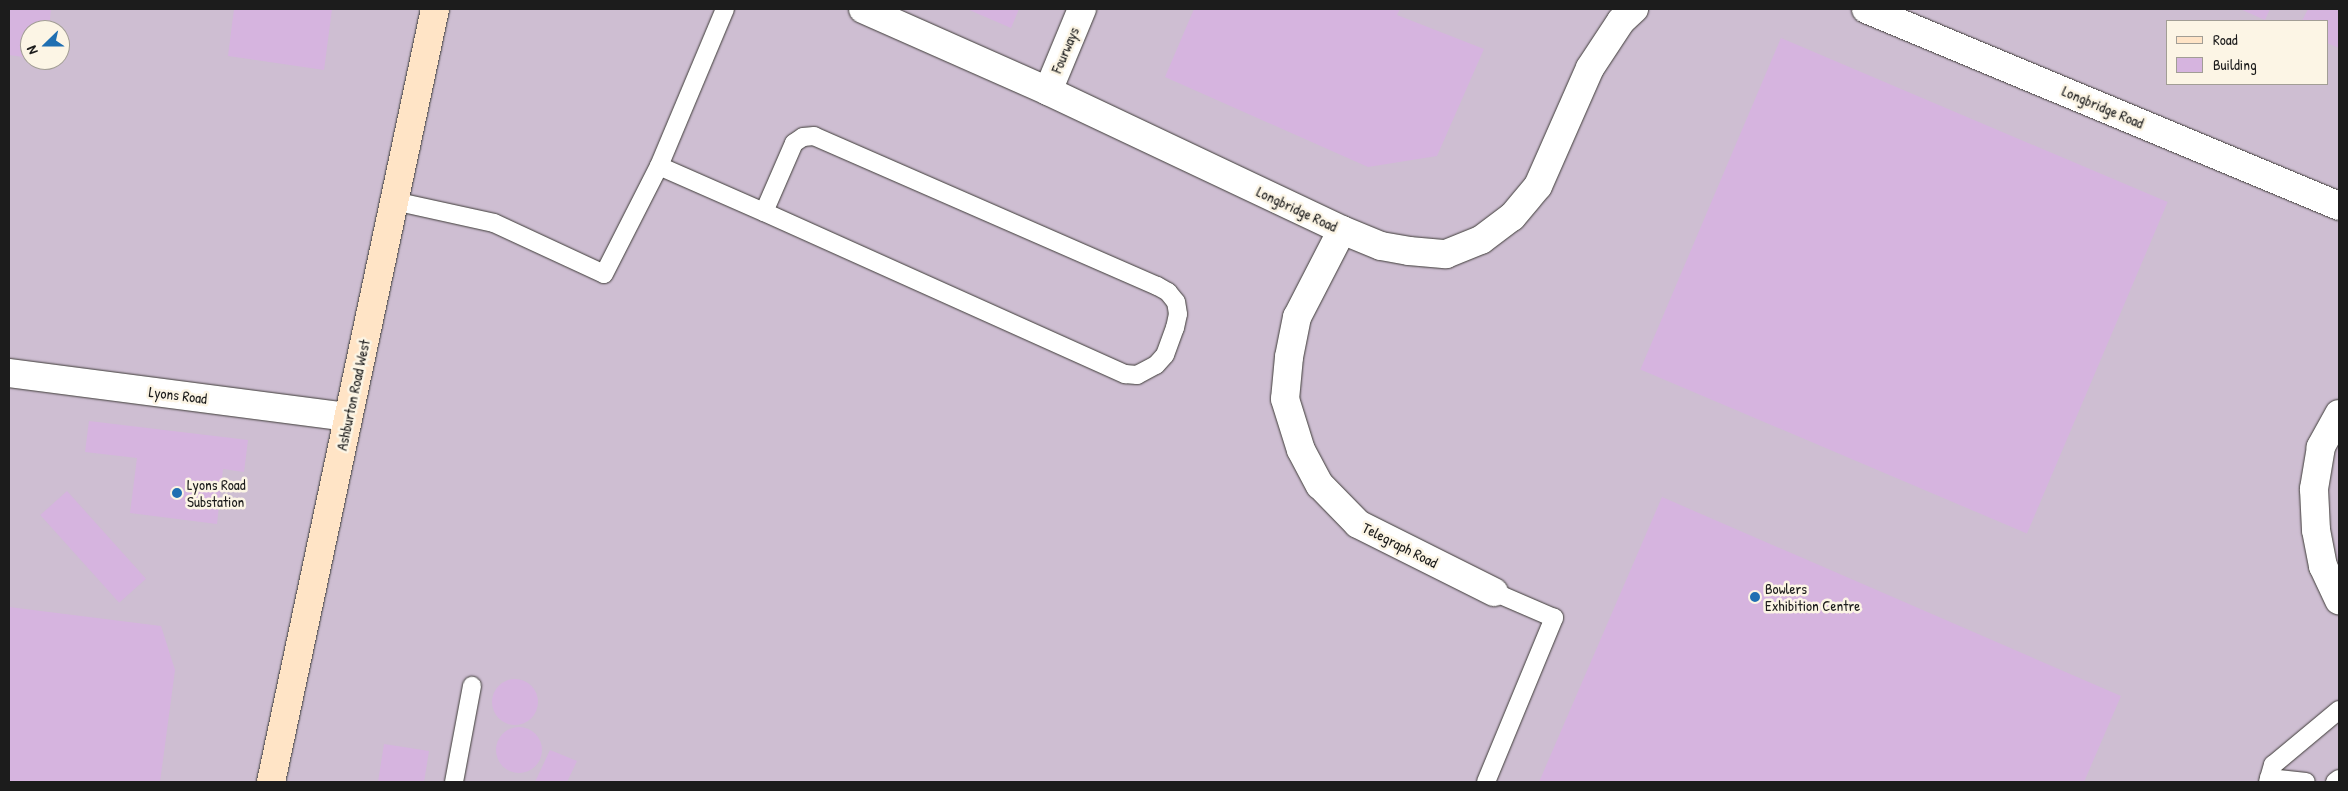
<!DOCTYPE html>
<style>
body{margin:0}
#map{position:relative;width:2348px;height:791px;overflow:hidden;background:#f8e8d1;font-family:"Patrick Hand",sans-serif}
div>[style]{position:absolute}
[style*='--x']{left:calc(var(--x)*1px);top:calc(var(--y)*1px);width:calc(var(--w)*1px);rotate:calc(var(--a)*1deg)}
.industrial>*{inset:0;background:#cebed2}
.building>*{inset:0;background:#d6b4df;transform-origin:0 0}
.round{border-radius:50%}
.roads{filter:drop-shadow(0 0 1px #3d3b37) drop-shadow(0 0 1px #3d3b37)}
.lane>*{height:18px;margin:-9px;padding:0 9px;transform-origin:9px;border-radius:9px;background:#fff}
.street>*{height:28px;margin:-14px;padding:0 14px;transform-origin:14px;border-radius:14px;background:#fff}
.secondary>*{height:28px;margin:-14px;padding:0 14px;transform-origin:14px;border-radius:14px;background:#ffe4c6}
.dots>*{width:14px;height:14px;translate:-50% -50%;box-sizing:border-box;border:2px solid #fcf5e5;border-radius:50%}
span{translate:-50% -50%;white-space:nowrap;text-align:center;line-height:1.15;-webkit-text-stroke:5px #fcf5e5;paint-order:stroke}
.street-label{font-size:15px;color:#1c1c1c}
.poi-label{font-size:15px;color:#1c1c1c}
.left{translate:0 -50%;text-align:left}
.frame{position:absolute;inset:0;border:10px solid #1c1c1c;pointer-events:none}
.legend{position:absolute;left:2166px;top:20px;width:162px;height:65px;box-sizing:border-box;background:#fcf5e5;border:1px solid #a29e95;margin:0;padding:6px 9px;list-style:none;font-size:15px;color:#1c1c1c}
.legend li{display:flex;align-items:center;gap:10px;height:25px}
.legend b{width:25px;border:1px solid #a29e95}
.north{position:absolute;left:20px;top:20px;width:50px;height:50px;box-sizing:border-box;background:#fcf5e5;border:1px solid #a29e95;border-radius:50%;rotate:248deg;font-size:14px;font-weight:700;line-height:20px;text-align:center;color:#1c1c1c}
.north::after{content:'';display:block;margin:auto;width:18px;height:22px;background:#1f6fb2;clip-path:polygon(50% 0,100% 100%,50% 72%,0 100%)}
</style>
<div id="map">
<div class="industrial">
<div style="clip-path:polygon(evenodd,9px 9px,2339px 9px,2339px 782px,9px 782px,9px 9px,2167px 21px,2327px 21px,2327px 84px,2167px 84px,2167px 21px,9px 9px,30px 30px,60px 30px,60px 60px,30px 60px,30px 30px)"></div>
</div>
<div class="building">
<div style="clip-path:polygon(9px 9px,51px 9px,49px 30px,30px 30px,30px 58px,9px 55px)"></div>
<div style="clip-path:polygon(234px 9px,332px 9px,324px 70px,228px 56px)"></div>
<div style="clip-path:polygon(967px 9px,1019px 9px,1011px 28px)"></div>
<div style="clip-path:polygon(1194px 9px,1400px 9px,1397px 15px,1484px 49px,1437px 156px,1368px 167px,1165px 77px)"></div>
<div style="clip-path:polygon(2240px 9px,2270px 9px,2265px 20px)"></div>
<div style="clip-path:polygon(2308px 9px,2339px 9px,2339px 48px,2327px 43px,2327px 21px,2302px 21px)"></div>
<div style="left:1781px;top:38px;width:420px;height:360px;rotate:23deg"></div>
<div style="clip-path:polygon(89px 421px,248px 440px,244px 472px,223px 469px,217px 524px,130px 513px,137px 458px,85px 452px)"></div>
<div style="left:67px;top:491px;width:118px;height:36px;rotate:48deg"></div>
<div style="clip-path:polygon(1662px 497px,2121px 696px,2084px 782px,1539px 782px)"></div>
<div style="clip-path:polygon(9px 607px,161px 626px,175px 670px,160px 782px,9px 782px)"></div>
<div class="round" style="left:492px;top:679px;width:46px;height:46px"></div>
<div class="round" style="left:496px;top:727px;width:46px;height:46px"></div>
<div style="clip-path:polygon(384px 744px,429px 751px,424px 782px,378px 782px)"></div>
<div style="clip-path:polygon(550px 750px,577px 761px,567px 782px,535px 782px)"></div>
</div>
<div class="roads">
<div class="lane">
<div style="--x:725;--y:9;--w:170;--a:112.8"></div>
<div style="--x:659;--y:166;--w:115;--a:23.7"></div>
<div style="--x:764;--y:212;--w:396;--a:24.2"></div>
<div style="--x:1125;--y:374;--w:12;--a:5"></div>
<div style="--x:1137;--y:375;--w:21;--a:-28"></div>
<div style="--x:1156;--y:365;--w:13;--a:-48"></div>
<div style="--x:1165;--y:355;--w:29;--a:-70"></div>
<div style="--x:1175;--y:328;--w:14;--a:-78"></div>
<div style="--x:1178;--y:314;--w:12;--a:-99"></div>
<div style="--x:1176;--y:302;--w:13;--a:-129"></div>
<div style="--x:1168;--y:292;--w:13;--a:-151"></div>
<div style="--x:1157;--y:286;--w:374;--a:-156.4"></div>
<div style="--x:814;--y:136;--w:11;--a:175"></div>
<div style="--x:803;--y:137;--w:11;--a:146"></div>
<div style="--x:794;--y:143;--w:75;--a:113.5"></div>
<div style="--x:394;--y:201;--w:102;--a:12.4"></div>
<div style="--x:494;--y:223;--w:121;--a:24.9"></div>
<div style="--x:604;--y:274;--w:121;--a:-63"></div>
<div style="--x:2269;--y:778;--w:37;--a:6"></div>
<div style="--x:454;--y:782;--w:98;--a:-79.4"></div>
<div style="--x:1486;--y:782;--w:178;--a:-67.5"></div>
<div style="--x:1554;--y:618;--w:65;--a:-156.6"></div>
<div style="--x:2268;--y:782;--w:18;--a:-74"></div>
<div style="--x:2273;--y:765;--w:86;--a:-39.8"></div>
<div style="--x:2335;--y:782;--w:5;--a:-37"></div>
</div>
<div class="street">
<div style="--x:863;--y:9;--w:202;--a:23.9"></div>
<div style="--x:1048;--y:91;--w:325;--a:25.3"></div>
<div style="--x:1342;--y:230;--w:42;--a:22.3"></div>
<div style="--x:1381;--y:246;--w:28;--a:10"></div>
<div style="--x:1409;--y:251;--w:37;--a:5"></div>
<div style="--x:1446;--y:254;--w:38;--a:-22"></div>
<div style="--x:1481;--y:240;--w:39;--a:-37"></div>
<div style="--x:1512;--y:217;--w:40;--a:-50"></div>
<div style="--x:1538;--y:186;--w:129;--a:-66.2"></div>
<div style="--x:1590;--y:68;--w:56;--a:-56.6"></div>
<div style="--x:1621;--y:21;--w:18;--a:-43"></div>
<div style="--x:1866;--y:9;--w:512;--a:22.61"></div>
<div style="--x:1048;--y:91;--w:89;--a:-67.5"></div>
<div style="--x:1342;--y:230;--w:98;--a:117.3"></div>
<div style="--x:1297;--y:317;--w:41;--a:101.3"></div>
<div style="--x:1289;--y:357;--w:42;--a:95.4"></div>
<div style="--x:1285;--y:399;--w:53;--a:72.6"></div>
<div style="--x:1301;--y:450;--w:40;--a:62"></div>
<div style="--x:1320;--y:485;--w:54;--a:45.7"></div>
<div style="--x:1358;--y:524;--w:152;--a:26.6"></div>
<div style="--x:9;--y:373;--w:342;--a:7.4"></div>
<div style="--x:2339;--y:414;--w:38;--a:119"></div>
<div style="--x:2321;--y:447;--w:43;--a:99.5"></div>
<div style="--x:2314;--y:489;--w:41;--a:87.2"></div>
<div style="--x:2316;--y:530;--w:37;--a:79"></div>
<div style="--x:2323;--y:566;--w:38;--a:65"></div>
</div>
<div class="secondary">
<div style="--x:271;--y:782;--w:790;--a:-78.02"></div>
</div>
</div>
<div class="dots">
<div style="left:177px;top:493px;background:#1f6fb2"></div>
<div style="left:1755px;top:597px;background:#1f6fb2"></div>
</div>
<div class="street-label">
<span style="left:1065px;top:50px;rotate:-67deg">Fourways</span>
<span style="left:2103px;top:107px;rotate:23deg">Longbridge Road</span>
<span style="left:1297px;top:209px;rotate:25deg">Longbridge Road</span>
<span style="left:178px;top:395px;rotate:7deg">Lyons Road</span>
<span style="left:353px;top:395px;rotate:-78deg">Ashburton Road West</span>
<span style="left:1400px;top:545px;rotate:27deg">Telegraph Road</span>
</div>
<div class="poi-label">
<span class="left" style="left:187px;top:493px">Lyons Road<br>Substation</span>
<span class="left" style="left:1765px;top:597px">Bowlers<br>Exhibition Centre</span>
</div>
<div class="frame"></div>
<ul class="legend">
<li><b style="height:6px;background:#ffe4c6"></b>Road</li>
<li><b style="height:14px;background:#d6b4df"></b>Building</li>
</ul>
<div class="north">N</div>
</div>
